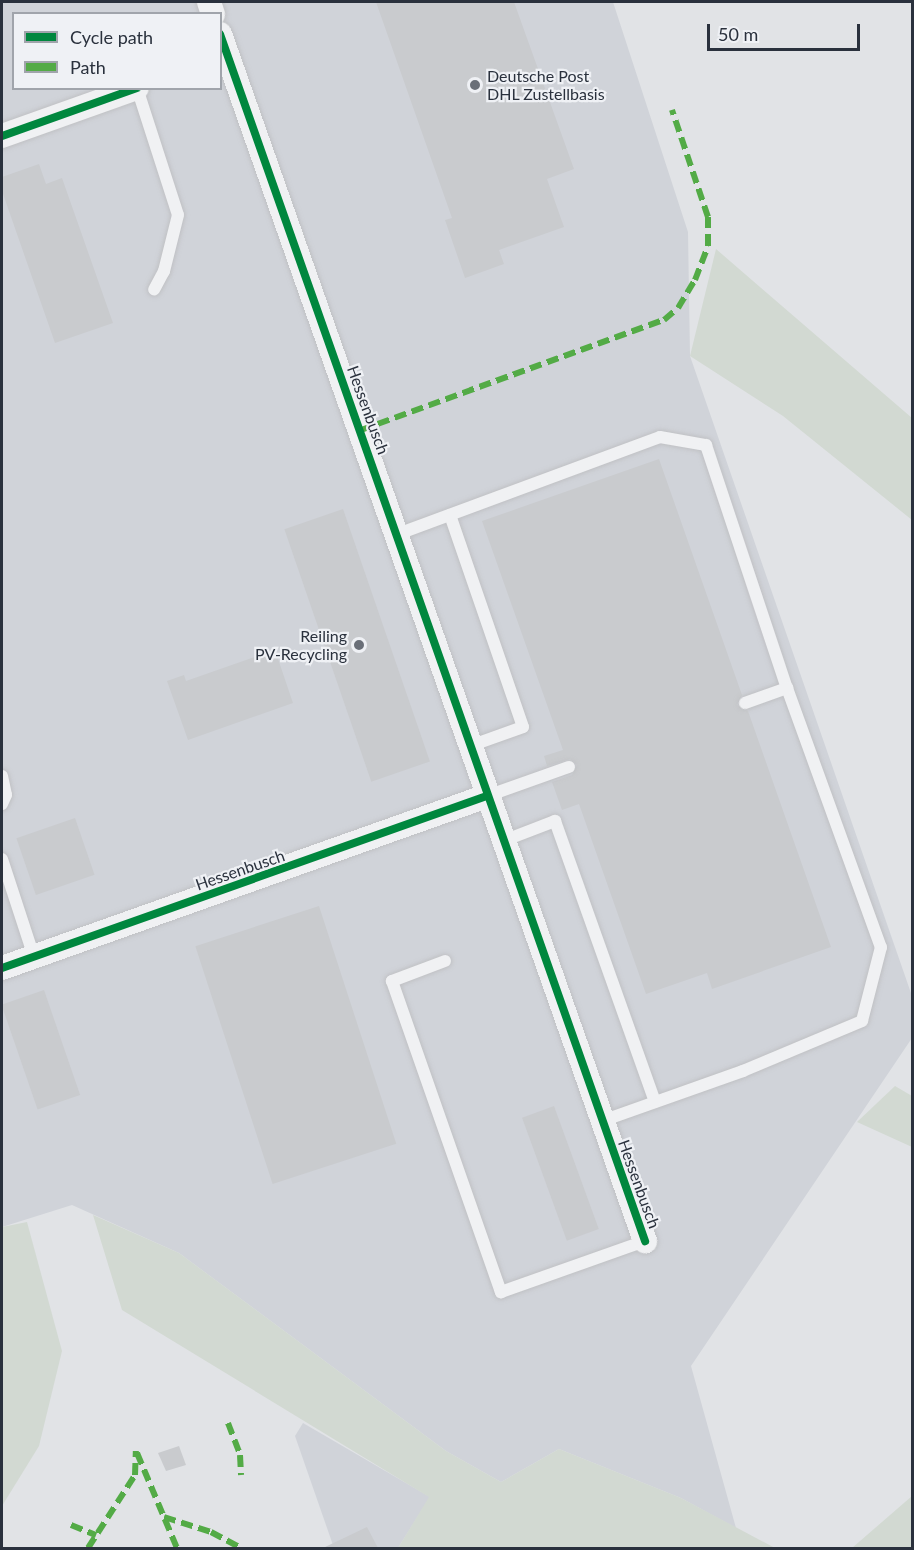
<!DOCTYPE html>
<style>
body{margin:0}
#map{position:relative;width:914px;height:1550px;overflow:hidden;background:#e1e3e6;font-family:Lato,sans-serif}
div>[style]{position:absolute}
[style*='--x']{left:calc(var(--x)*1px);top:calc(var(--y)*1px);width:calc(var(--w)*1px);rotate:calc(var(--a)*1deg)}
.built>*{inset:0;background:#d0d3d9}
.green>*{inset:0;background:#d2d9d2}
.building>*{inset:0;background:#c9cbce;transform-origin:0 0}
.roads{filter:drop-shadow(0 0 2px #c0c1c4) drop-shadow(0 0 2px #c0c1c4)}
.service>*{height:12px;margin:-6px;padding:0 6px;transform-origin:6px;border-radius:6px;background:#f0f1f3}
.minor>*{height:24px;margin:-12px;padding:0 12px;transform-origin:12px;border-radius:12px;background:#f0f1f3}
.quiet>*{height:6px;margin-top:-3px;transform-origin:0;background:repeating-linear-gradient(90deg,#53ab46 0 12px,transparent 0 18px)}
.cycleway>*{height:8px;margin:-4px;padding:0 4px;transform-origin:4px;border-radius:4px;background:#00873e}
.dots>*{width:16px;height:16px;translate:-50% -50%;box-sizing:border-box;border:3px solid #eff1f5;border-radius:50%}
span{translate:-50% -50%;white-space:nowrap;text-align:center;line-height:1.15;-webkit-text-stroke:4.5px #eff1f5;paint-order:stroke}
.poi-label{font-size:16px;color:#2a313d}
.left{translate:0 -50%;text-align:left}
.right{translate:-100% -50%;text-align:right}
.street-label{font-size:16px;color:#2a313d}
.frame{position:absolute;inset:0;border:3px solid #2a313d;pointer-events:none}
.legend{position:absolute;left:12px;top:12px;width:210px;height:78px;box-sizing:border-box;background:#eff1f5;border:2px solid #a0a4ab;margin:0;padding:8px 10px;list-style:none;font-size:18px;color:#2a313d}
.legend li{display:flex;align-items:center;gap:12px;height:30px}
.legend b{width:30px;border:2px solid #a0a4ab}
.scale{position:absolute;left:707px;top:24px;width:153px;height:27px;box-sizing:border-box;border:3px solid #2a313d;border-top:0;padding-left:8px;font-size:18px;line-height:21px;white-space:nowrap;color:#2a313d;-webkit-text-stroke:4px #eff1f5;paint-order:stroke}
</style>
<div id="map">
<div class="built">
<div style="clip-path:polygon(evenodd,2px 2px,613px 2px,688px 232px,690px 356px,912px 996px,912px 1038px,691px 1366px,736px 1528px,681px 1498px,559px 1449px,501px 1482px,446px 1451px,179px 1253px,72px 1205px,2px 1227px,2px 2px,14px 14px,220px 14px,220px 88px,14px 88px,14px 14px)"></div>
<div style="clip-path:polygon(303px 1423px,430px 1497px,398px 1548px,334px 1548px,295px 1436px)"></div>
</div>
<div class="green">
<div style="clip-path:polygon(716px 249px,912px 418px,912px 520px,783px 416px,690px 356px)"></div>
<div style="clip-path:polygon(895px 1086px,912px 1096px,912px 1147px,857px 1122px)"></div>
<div style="clip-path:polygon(93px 1215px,179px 1253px,446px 1451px,501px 1482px,559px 1449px,681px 1498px,775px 1548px,398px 1548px,429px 1497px,122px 1310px)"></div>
<div style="clip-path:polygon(27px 1222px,62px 1351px,39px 1446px,2px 1506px,2px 1227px)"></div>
<div style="clip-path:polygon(912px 1496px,912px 1548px,852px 1548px)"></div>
</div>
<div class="building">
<div style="clip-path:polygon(376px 2px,514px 2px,574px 169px,547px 179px,564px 227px,499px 250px,504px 264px,465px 278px,445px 220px,452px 218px)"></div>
<div style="clip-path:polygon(39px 164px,46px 184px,62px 178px,113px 323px,55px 343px,2px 191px,2px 177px)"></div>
<div style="clip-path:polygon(659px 459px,742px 695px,737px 705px,748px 711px,831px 947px,712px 989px,707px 973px,646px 994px,579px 804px,562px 810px,552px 782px,572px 775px,577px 765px,570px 759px,547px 766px,544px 756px,563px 750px,482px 521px)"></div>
<div style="left:343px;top:509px;width:267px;height:62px;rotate:71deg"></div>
<div style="clip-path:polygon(275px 650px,293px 703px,188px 740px,167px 681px,184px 675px,186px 681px)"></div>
<div style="left:75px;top:818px;width:60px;height:62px;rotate:71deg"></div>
<div style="left:319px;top:906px;width:250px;height:130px;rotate:72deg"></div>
<div style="left:44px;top:990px;width:111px;height:45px;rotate:71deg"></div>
<div style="left:554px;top:1106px;width:131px;height:34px;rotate:70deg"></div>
<div style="clip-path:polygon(179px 1446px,186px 1465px,166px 1471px,158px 1453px)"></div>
<div style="clip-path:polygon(367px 1527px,378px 1548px,323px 1548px)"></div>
</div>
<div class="roads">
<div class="service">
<div style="--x:137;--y:88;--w:133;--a:72.1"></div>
<div style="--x:178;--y:215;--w:58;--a:104"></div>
<div style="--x:164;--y:271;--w:21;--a:118"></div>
<div style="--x:450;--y:515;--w:224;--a:71"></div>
<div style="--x:523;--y:727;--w:56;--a:160.3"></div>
<div style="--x:398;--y:534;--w:279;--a:-20.3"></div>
<div style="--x:660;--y:437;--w:47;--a:9.9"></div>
<div style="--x:706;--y:445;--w:256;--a:71.6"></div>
<div style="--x:787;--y:688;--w:276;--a:70.1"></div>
<div style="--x:881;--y:947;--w:76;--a:104.4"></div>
<div style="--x:862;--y:1021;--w:129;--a:157.2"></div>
<div style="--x:743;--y:1071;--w:150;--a:160.5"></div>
<div style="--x:745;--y:703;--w:45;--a:-19.7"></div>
<div style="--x:2;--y:776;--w:19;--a:78"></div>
<div style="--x:6;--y:795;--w:10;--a:114"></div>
<div style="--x:487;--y:796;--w:87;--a:-19.5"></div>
<div style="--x:503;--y:841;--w:56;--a:-21"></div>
<div style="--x:555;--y:821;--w:298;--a:70.4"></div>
<div style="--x:2;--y:859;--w:103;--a:71.9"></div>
<div style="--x:445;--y:961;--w:57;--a:159.3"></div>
<div style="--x:392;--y:981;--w:330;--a:70.7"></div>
<div style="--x:501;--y:1292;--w:153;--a:-19.5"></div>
</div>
<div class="minor">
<div style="--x:209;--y:2;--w:13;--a:72"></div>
<div style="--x:220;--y:34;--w:1280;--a:70.6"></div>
<div style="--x:2;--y:136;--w:143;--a:-19.6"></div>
<div style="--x:2;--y:968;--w:515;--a:-19.53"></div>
</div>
</div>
<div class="quiet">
<div style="--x:361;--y:430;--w:322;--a:-20"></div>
<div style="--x:664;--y:320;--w:18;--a:-41"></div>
<div style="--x:678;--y:308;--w:33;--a:-59"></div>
<div style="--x:695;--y:280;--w:36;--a:-69"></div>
<div style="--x:708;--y:246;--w:29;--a:-90"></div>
<div style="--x:708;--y:217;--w:113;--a:-108.6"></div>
<div style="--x:228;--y:1423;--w:34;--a:69"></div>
<div style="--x:240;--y:1455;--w:20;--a:87"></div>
<div style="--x:137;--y:1453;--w:103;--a:67.2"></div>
<div style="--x:164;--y:1517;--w:49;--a:17.7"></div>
<div style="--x:211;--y:1532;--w:34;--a:28"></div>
<div style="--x:71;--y:1525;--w:27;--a:22"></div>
<div style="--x:88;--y:1548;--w:87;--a:-57.2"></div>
<div style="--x:135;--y:1475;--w:24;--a:-88"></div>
</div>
<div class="cycleway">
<div style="--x:220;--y:34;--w:1280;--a:70.6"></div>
<div style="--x:2;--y:136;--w:143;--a:-19.6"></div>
<div style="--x:2;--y:968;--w:515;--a:-19.53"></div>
</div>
<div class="dots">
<div style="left:475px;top:85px;background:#6a6f78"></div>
<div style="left:359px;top:645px;background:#6a6f78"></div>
</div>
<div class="poi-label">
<span class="left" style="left:487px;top:85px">Deutsche Post<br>DHL Zustellbasis</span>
<span class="right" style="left:347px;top:645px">Reiling<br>PV-Recycling</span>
</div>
<div class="street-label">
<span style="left:368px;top:410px;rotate:70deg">Hessenbusch</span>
<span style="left:240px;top:870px;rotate:-19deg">Hessenbusch</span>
<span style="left:639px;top:1184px;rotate:70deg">Hessenbusch</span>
</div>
<div class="frame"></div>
<ul class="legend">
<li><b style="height:8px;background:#00873e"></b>Cycle path</li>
<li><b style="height:8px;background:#53ab46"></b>Path</li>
</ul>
<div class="scale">50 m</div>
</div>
